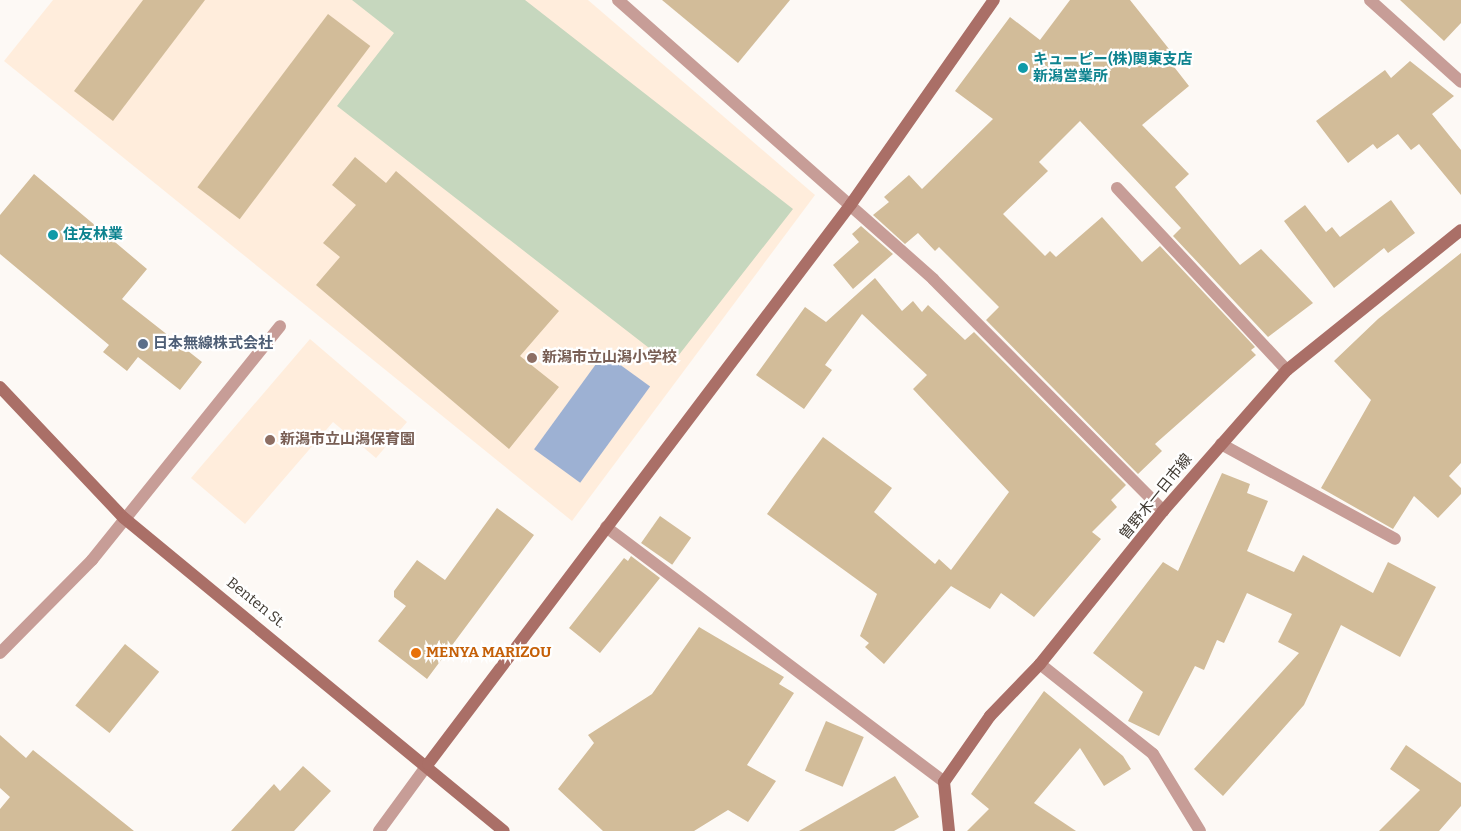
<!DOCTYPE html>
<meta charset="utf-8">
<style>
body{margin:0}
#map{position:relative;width:1461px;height:831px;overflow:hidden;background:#fdf9f5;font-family:Bitter,"Noto Sans JP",serif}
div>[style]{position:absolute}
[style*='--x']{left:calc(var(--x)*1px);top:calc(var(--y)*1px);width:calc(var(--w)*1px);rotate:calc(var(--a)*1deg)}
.education>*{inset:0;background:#ffeddc}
.green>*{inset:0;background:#c6d7be}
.water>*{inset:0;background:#9db1d3;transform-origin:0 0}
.building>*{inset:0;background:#d2bc99;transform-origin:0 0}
.street>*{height:12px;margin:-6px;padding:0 6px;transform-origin:6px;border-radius:6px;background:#c79d97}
.secondary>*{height:12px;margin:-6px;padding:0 6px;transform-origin:6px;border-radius:6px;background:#aa6f67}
.dots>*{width:14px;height:14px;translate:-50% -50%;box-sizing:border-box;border:2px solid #fff;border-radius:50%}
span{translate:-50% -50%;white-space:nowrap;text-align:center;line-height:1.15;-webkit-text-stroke:4.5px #fff;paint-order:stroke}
.culture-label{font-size:15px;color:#0d838f;font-weight:700}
.left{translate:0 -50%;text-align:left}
.service-label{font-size:15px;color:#4e5e75;font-weight:700}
.education-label{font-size:15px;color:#785e54;font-weight:700}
.street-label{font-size:15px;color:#3f3931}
.food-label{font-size:15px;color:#c56008;font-weight:700}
</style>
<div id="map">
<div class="education">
<div style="clip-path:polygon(53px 0,588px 0,815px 195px,572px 521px,4px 61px)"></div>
<div style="clip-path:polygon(310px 339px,407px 422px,376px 458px,333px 422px,245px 524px,191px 478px)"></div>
</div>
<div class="green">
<div style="clip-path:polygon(352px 0,525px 0,793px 209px,671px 365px,337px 106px,394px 33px)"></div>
</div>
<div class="water">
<div style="left:604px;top:353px;width:57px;height:119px;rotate:36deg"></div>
</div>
<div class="building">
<div style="clip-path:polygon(143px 0,205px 0,113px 121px,74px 91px)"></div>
<div style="clip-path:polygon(662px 0,790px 0,738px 63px)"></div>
<div style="clip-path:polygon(1070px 0,1130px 0,1177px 59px,1171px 63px,1189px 86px,1142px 125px,1189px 174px,1175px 187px,1240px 265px,1261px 249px,1313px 303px,1268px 337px,1173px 236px,1181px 228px,1080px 121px,1039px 162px,1048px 171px,1003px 214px,1045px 256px,1050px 251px,1056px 257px,1102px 217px,1142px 262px,1160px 246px,1255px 347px,1251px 350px,1256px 355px,1155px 444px,1162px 451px,1138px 474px,986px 320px,999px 307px,939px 247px,935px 251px,918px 233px,905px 244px,873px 215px,889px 202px,884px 197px,909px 175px,922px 189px,993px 119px,955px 91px,1010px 17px,1040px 40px)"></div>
<div style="clip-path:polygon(1400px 0,1461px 0,1461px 23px,1444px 41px)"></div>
<div style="left:328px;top:14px;width:53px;height:217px;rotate:37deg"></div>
<div style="clip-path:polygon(1410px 61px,1454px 96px,1432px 114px,1461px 150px,1461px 195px,1419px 144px,1411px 150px,1398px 134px,1377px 149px,1373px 144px,1348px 163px,1316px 121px,1385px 70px,1391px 78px)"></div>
<div style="clip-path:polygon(355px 157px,386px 183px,396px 171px,559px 311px,520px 356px,559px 387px,509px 449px,316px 285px,340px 257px,323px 243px,356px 205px,332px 185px)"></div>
<div style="clip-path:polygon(34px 174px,147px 269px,122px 299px,202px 362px,180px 390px,138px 357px,127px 371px,103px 352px,109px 345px,0 254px,0 215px)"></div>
<div style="clip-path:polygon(1391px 200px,1415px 233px,1388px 253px,1384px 248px,1334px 288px,1284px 221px,1305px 205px,1326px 232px,1332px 227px,1340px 237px)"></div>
<div style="clip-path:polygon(861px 226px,893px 254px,853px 289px,833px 265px,859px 242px,852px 234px)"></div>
<div style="clip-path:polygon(1461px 253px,1461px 463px,1449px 476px,1461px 488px,1461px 494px,1438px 518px,1414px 496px,1393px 529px,1321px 488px,1371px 400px,1334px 361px,1378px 319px)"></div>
<div style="clip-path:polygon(875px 278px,902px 311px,913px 301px,922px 312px,928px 305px,965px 340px,974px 332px,1126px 485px,1111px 500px,1117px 507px,1092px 532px,1101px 539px,1034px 617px,1001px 593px,990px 609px,951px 586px,884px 664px,865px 647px,869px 643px,860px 636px,877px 594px,767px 514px,792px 479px,823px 437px,892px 488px,874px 512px,935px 564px,939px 559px,951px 570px,1009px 492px,913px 389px,927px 375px,862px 314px,825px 365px,832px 370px,804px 409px,756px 375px,805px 307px,826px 322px)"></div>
<div style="clip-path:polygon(1222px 473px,1250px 484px,1247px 493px,1268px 501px,1247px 551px,1294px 572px,1303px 555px,1373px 593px,1388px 562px,1436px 587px,1400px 657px,1341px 625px,1304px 705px,1223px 796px,1194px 769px,1299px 653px,1278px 642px,1292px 614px,1247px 593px,1224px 643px,1217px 640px,1204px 670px,1195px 666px,1159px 736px,1128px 721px,1143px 692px,1093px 653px,1163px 562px,1178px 571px)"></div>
<div style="clip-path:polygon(497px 508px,534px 535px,427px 679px,378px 641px,406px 606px,394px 597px,394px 591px,417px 560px,445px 580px)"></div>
<div style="left:660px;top:516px;width:38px;height:33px;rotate:35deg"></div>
<div style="clip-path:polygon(631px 556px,660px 578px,600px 653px,569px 628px,624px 558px,628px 561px)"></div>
<div style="clip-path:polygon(699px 627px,784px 677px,779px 684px,794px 693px,747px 765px,776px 781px,748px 822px,728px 810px,694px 831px,603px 831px,558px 789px,594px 743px,588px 735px,652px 694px)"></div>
<div style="left:125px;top:644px;width:44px;height:79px;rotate:39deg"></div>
<div style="clip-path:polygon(1044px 691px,1123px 756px,1131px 769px,1104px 786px,1080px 748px,1034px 803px,1076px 831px,967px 831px,989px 809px,971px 794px)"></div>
<div style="left:826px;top:721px;width:41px;height:54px;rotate:23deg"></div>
<div style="clip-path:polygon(0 735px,26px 758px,33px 750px,134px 831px,0 831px,0 809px,10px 797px,0 788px)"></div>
<div style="clip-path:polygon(1406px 745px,1461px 783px,1461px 806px,1439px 831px,1379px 831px,1420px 790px,1390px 769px)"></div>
<div style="clip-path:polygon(303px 766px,331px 791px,294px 831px,231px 831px,274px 784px,280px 791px)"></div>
<div style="clip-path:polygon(895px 776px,919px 817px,894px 831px,799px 831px)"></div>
</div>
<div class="street">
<div style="--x:618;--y:0;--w:421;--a:41.5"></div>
<div style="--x:933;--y:279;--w:327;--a:45.2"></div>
<div style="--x:1370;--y:0;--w:122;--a:42"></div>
<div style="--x:1117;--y:188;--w:249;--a:47"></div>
<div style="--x:1221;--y:444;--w:198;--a:28.6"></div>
<div style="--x:606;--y:527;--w:423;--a:37"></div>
<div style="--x:0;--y:653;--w:131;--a:-45.3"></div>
<div style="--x:92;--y:560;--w:300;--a:-51.2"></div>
<div style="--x:1040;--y:664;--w:144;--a:38.5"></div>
<div style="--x:1153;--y:754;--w:90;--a:58.6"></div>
<div style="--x:379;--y:831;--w:83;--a:-53.8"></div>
</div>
<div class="secondary">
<div style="--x:0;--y:387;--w:180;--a:46.6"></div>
<div style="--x:124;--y:518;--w:492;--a:39.5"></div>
<div style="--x:428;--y:764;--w:702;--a:-52.93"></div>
<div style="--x:851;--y:204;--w:249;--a:-55"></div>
<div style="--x:949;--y:831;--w:49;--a:-95.8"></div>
<div style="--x:944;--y:782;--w:80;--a:-55.1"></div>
<div style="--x:990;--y:716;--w:72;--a:-46.1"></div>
<div style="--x:1040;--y:664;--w:196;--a:-51.2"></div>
<div style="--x:1163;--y:511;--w:188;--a:-48.7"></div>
<div style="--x:1287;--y:370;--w:223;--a:-38.8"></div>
</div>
<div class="dots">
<div style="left:1023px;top:68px;background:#0f9aa8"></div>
<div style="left:53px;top:235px;background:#0f9aa8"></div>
<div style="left:143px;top:344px;background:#5c6f8a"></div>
<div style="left:532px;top:358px;background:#8d6e63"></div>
<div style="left:270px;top:440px;background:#8d6e63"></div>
<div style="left:416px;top:653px;background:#e8710a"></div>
</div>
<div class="culture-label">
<span class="left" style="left:1033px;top:68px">キューピー(株)関東支店<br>新潟営業所</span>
<span class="left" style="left:63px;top:235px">住友林業</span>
</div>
<div class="service-label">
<span class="left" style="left:153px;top:344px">日本無線株式会社</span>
</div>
<div class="education-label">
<span class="left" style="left:542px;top:358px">新潟市立山潟小学校</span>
<span class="left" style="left:280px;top:440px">新潟市立山潟保育園</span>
</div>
<div class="street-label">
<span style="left:1156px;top:497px;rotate:-51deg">曽野木一日市線</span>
<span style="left:256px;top:603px;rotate:39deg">Benten St.</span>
</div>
<div class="food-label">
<span class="left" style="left:426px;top:653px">MENYA MARIZOU</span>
</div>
</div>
